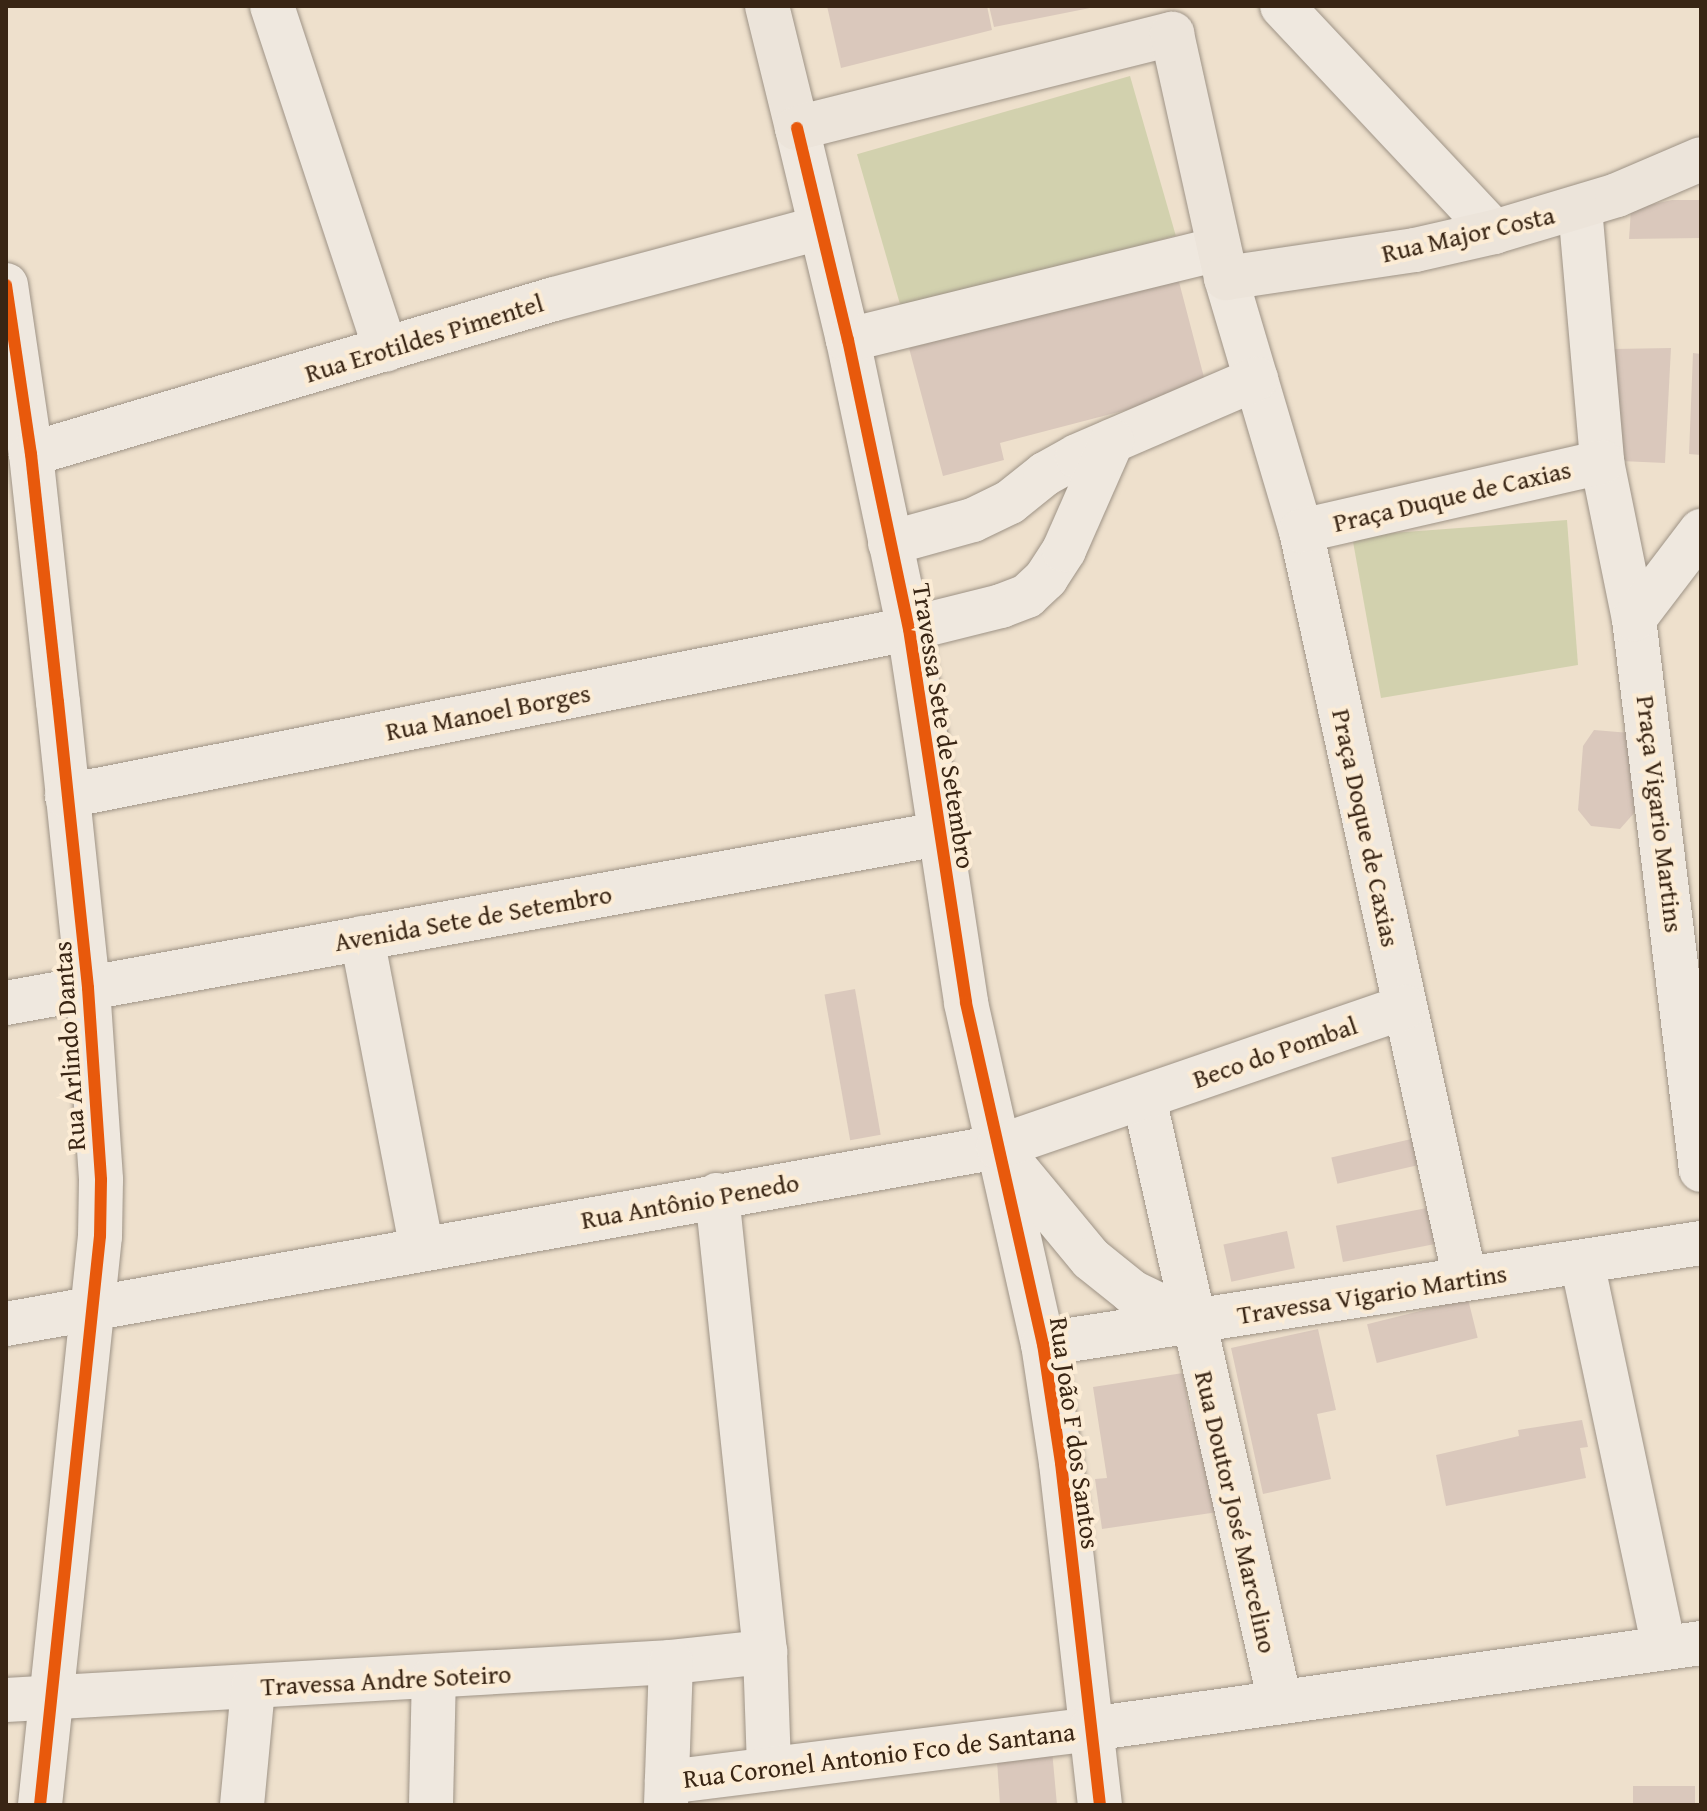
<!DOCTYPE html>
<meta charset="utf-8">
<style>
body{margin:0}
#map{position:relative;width:1707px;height:1811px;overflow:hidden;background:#eee0cc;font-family:"Gentium Book Plus",serif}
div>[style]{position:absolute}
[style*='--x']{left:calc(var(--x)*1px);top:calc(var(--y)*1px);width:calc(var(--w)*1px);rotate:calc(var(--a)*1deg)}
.green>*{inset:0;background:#d2d1ae;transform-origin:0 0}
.building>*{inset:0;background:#dac8bc;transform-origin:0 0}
.roads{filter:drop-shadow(0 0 2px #9e9386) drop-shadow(0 0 2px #9e9386)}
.minor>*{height:44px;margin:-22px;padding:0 22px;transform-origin:22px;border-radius:22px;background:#efe8df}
.major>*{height:44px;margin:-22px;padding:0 22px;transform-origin:22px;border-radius:22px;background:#ece4da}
.cycleway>*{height:12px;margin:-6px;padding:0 6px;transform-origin:6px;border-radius:6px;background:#e8590c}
span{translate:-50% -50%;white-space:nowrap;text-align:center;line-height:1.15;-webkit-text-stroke:8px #fcecd5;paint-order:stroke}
.street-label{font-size:26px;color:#392514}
.frame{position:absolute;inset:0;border:8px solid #392514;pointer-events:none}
</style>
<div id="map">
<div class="green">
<div style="left:1130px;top:76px;width:166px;height:284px;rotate:74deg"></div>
<div style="clip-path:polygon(1567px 520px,1578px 665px,1381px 698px,1352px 536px)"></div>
</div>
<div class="building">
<div style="clip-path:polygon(827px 6px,987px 6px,992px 30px,841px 68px)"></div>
<div style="clip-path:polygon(989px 6px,1090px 6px,1090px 8px,994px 27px)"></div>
<div style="clip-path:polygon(1672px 200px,1701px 200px,1701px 238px,1629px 239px,1631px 209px)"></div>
<div style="clip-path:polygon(1178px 278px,1207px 389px,1000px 443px,1004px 460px,943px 476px,909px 348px)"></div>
<div style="clip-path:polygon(1671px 348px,1665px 463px,1621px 461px,1613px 349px)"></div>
<div style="clip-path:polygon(1693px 353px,1701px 354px,1701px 455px,1689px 454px)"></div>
<div style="clip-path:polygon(1594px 730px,1630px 733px,1640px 751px,1635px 812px,1620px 829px,1591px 826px,1578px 810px,1583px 746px)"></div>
<div style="left:855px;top:989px;width:148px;height:31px;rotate:80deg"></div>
<div style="left:1420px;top:1137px;width:27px;height:91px;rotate:77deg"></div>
<div style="left:1437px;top:1206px;width:37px;height:103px;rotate:79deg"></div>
<div style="left:1287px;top:1231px;width:38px;height:65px;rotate:78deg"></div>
<div style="left:1468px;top:1299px;width:40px;height:104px;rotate:76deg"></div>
<div style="clip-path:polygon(1318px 1329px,1336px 1410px,1317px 1414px,1331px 1479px,1263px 1494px,1231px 1348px)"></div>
<div style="clip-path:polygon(1183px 1373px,1191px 1421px,1203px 1419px,1218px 1512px,1102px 1529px,1095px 1479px,1107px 1478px,1093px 1387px)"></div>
<div style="clip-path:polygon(1582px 1420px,1588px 1447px,1580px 1448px,1586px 1478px,1446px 1506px,1436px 1455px,1519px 1436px,1518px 1430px)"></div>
<div style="clip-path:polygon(1052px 1750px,1057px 1805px,1000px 1805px,997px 1761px)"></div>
<div style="left:1633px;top:1786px;width:62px;height:19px"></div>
</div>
<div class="roads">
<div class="minor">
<div style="--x:272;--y:6;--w:362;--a:71.7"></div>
<div style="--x:1282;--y:6;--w:310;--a:46.8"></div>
<div style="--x:797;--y:128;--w:218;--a:76.5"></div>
<div style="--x:848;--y:340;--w:295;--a:78.1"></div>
<div style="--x:909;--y:629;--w:378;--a:81.3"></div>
<div style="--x:966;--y:1003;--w:350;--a:77.3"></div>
<div style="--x:1043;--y:1344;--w:120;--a:81.4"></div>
<div style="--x:1061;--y:1463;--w:344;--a:83.5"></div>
<div style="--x:1580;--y:208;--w:255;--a:85"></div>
<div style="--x:1602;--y:462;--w:160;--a:78.5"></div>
<div style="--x:1634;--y:619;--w:555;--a:83.07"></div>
<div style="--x:1226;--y:278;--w:264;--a:73.5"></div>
<div style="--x:1301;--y:531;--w:766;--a:77.63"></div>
<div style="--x:6;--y:285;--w:171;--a:81.6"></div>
<div style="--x:31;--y:454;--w:249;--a:83.8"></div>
<div style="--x:58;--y:702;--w:288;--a:84"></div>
<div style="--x:88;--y:988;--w:192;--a:86.1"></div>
<div style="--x:101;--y:1180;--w:56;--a:91"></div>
<div style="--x:100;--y:1236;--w:572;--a:96.02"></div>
<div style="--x:848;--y:340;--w:381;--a:-13.8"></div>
<div style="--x:31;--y:454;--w:545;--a:-16.51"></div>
<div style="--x:554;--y:299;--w:274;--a:-15"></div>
<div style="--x:1301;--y:531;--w:309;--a:-12.9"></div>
<div style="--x:890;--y:543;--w:86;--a:-15.5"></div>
<div style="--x:973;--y:520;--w:41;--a:-25.9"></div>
<div style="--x:1010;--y:502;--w:45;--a:-38.7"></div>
<div style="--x:1045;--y:474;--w:37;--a:-29"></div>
<div style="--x:1077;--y:456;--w:195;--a:-23.3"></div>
<div style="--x:1634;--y:619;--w:111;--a:-52.7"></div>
<div style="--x:67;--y:796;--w:858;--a:-11.22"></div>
<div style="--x:909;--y:629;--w:95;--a:-14"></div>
<div style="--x:1001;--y:606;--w:28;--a:-21"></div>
<div style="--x:1027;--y:596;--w:26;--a:-43"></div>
<div style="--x:1046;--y:578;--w:33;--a:-57"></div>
<div style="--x:1064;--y:550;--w:119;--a:-66.2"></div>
<div style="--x:362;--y:938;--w:317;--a:79.1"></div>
<div style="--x:6;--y:1003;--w:948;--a:-10.27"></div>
<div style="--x:1144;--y:1098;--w:619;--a:77.31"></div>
<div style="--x:1004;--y:1154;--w:136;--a:50.4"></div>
<div style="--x:1091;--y:1259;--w:53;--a:38.8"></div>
<div style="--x:1132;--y:1292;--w:67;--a:25.8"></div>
<div style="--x:717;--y:1195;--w:460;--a:84"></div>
<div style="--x:765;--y:1652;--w:117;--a:88"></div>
<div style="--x:1582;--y:1262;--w:394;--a:78"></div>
<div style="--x:6;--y:1324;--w:1008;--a:-10.12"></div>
<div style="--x:998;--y:1147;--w:430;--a:-19"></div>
<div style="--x:1043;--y:1344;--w:666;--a:-8.73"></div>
<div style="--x:6;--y:1700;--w:666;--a:-3.27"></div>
<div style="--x:671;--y:1662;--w:95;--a:-6.1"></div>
<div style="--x:667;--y:1782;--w:427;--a:-7.1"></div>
<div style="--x:1091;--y:1729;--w:616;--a:-8.02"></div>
<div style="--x:242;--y:1805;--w:118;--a:-84.6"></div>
<div style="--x:431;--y:1805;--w:128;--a:-88.7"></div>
<div style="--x:666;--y:1805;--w:143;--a:-88"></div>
</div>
<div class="major">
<div style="--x:767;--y:6;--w:126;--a:76.2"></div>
<div style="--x:797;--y:128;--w:387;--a:-14.1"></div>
<div style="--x:1172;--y:34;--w:250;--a:77.5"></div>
<div style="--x:1226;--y:278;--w:191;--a:-8.4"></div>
<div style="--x:1415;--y:250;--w:81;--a:-12.8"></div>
<div style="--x:1494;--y:232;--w:128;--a:-16.7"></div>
<div style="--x:1617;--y:195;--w:91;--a:-23.2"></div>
</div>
</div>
<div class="cycleway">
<div style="--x:797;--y:128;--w:218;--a:76.5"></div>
<div style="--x:848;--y:340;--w:295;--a:78.1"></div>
<div style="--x:909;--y:629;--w:378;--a:81.3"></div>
<div style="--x:966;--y:1003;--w:350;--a:77.3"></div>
<div style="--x:1043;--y:1344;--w:120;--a:81.4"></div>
<div style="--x:1061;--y:1463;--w:344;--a:83.5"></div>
<div style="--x:6;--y:285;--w:171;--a:81.6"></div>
<div style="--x:31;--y:454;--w:249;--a:83.8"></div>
<div style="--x:58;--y:702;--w:288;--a:84"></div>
<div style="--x:88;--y:988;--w:192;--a:86.1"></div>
<div style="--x:101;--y:1180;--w:56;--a:91"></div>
<div style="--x:100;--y:1236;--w:572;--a:96.02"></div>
</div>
<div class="street-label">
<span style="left:1468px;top:234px;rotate:-13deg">Rua Major Costa</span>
<span style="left:424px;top:338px;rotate:-17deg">Rua Erotildes Pimentel</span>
<span style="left:1452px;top:496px;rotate:-13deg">Praça Duque de Caxias</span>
<span style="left:488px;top:712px;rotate:-11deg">Rua Manoel Borges</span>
<span style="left:944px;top:726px;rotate:81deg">Travessa Sete de Setembro</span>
<span style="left:1660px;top:814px;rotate:83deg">Praça Vigario Martins</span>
<span style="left:1366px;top:828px;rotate:78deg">Praça Doque de Caxias</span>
<span style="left:473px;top:918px;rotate:-10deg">Avenida Sete de Setembro</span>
<span style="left:69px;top:1046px;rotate:-94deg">Rua Arlindo Dantas</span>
<span style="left:1275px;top:1052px;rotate:-19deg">Beco do Pombal</span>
<span style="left:690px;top:1201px;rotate:-10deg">Rua Antônio Penedo</span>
<span style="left:1372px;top:1294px;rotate:-9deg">Travessa Vigario Martins</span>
<span style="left:1075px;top:1433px;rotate:82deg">Rua João F dos Santos</span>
<span style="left:1236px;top:1512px;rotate:77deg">Rua Doutor José Marcelino</span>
<span style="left:386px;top:1680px;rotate:-3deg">Travessa Andre Soteiro</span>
<span style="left:879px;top:1755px;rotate:-7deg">Rua Coronel Antonio Fco de Santana</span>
</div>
<div class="frame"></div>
</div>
